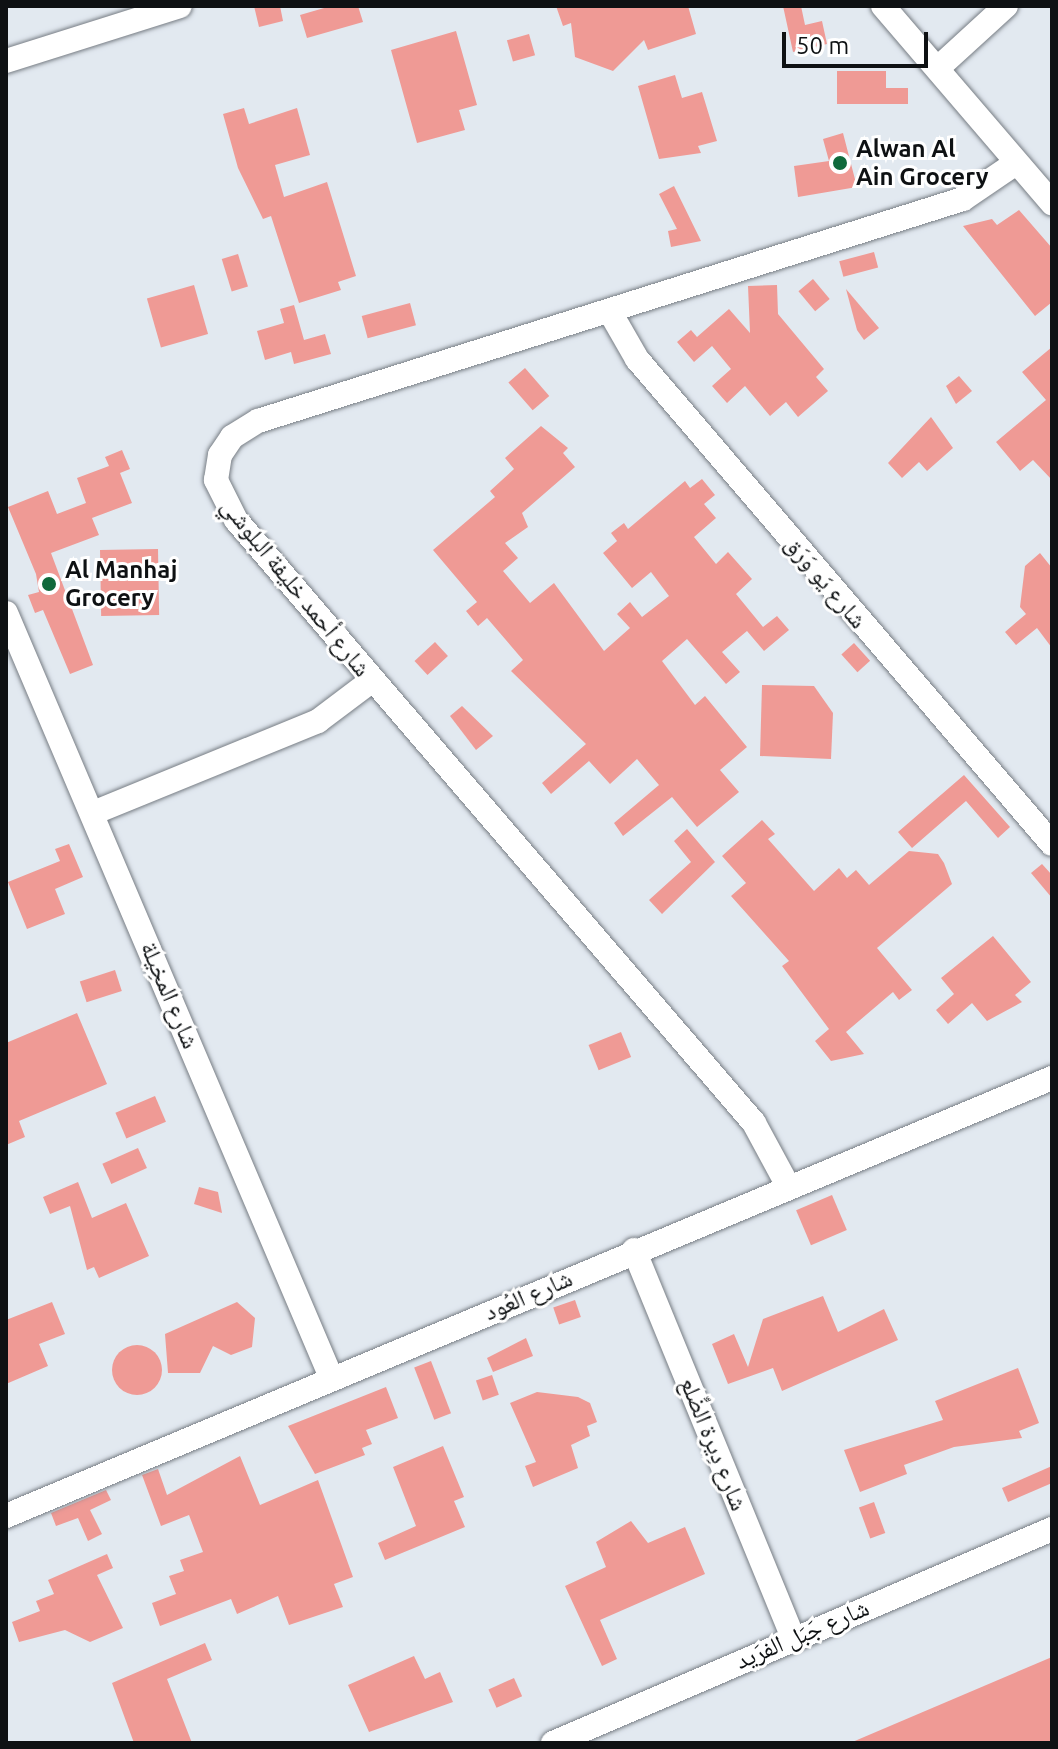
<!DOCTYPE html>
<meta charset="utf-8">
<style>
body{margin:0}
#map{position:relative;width:1058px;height:1749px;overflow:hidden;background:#e2e9f0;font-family:Ubuntu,"Noto Naskh Arabic",sans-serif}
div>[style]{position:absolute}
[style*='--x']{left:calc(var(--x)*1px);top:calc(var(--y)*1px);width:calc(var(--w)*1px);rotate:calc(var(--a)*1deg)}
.building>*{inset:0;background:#ef9a95;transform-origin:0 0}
.round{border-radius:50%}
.roads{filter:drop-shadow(0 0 2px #777d84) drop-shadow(0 0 2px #777d84)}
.minor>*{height:24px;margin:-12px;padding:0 12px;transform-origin:12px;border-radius:12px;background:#fff}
.dots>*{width:22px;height:22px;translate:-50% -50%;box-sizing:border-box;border:4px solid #fff;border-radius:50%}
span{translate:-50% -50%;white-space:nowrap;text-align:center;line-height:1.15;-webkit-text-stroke:6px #fff;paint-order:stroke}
.poi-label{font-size:24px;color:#0e1113;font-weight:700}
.left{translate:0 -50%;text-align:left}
.street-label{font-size:24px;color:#0e1113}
.frame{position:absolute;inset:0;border:8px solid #0e1113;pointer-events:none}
.scale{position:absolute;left:782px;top:32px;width:146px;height:36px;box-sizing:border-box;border:4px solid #0e1113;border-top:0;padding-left:10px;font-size:24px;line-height:28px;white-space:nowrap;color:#0e1113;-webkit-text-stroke:6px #fff;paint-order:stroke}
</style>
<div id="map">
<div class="building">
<div style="clip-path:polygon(254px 6px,280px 6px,283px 21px,259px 27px)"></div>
<div style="clip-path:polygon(331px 6px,358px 6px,363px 22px,307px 38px,300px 15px)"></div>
<div style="clip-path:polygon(556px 6px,688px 6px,696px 34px,648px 50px,644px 40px,613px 71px,575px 57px,571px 23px,563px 26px)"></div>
<div style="clip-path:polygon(783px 6px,801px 6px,805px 25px,822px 21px,827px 44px,793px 52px)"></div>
<div style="clip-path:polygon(456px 31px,477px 105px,459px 110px,465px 130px,417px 143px,391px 50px)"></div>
<div style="left:529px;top:34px;width:22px;height:23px;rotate:74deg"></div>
<div style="clip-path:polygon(837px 71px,886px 71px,886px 88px,908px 88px,908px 104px,837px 104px)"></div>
<div style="clip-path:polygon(675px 75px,682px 98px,702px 92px,717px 141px,698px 146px,701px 153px,659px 159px,638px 86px)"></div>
<div style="clip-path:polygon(244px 108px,249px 124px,297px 108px,310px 155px,275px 165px,284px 197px,327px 182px,356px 276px,338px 282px,341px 290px,299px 303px,271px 216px,263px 219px,238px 168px,223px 114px)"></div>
<div style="clip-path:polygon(843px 133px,857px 187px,798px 197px,794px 166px,829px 161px,823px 139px)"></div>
<div style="clip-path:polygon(674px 186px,701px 241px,671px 247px,668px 231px,677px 229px,659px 194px)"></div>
<div style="clip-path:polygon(1019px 210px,1052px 248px,1052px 302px,1035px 316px,963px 226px,992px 219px,997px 225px)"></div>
<div style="left:874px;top:252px;width:16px;height:36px;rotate:75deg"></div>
<div style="left:238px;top:254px;width:34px;height:17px;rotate:73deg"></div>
<div style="left:813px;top:279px;width:26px;height:19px;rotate:50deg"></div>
<div style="left:194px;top:285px;width:51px;height:49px;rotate:74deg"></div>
<div style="clip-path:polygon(777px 285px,778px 314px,824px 369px,816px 377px,828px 391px,798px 417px,786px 402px,770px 416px,745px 386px,727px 403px,712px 386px,731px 369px,712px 346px,694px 362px,677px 342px,691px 330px,697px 337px,729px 309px,750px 333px,748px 286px)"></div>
<div style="clip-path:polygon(846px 289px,879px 328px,864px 340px,857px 330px)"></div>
<div style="left:410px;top:303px;width:23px;height:50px;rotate:75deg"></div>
<div style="clip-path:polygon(294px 305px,304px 340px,325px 334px,331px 354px,294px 364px,291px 352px,265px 360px,257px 331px,284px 323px,280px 309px)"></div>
<div style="clip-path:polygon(1052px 347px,1052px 480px,1033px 460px,1020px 471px,996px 442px,1046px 400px,1022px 372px)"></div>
<div style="left:525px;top:368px;width:37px;height:22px;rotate:49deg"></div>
<div style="clip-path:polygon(959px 376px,972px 391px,956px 404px,946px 386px)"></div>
<div style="clip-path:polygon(931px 417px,953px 448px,927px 471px,919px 462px,902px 478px,888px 463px)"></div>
<div style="clip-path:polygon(541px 426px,568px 448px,563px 453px,575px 467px,522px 513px,528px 527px,505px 543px,518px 558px,503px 571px,530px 603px,554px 583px,604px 651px,630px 628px,617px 614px,630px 602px,642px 617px,669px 596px,651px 572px,632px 588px,603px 553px,617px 541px,611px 533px,624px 523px,628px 529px,685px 481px,690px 488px,702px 479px,715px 495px,704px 504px,716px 518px,694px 537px,716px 564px,728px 552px,752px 579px,736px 594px,763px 627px,777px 616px,789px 630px,764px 651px,747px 631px,722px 652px,740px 672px,726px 684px,687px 639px,662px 661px,695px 705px,705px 696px,747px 747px,720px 770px,739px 792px,697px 827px,672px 797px,623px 836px,614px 823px,659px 785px,637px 759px,610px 784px,589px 761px,551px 794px,542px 783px,586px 744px,511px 671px,523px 660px,487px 618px,478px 626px,466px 611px,477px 602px,433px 550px,495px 497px,490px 491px,514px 469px,505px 458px)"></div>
<div style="clip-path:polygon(122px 450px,130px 469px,120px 473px,132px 503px,92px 518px,99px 535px,51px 553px,93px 665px,70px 674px,43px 610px,35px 613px,28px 595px,39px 592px,36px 574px,8px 507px,48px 491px,57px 514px,86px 503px,77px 478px,109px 466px,105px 457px)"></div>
<div style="left:158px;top:549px;width:66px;height:58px;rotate:89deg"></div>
<div style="clip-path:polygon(1040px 553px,1052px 568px,1052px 648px,1037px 628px,1016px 645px,1005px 632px,1026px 614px,1020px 607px,1025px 566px)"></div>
<div style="left:435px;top:642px;width:19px;height:28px;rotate:47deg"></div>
<div style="left:854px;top:643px;width:24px;height:17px;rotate:48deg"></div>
<div style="clip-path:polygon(762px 685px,814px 686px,833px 713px,831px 759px,760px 756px)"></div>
<div style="clip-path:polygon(462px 706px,493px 736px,476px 750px,450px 716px)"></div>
<div style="clip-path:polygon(964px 775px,1010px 827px,998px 838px,966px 801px,912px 848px,898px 832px)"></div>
<div style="clip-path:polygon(762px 820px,775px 834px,768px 839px,814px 891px,839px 868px,847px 878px,856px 870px,869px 885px,909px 851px,938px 854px,944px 863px,952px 884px,877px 948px,912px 990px,899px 1000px,893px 992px,846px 1032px,864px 1054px,831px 1061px,815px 1041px,829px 1029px,782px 966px,789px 961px,731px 896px,746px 883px,722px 856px)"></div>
<div style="clip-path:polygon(687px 829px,715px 862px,662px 914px,649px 900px,691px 862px,674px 841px)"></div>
<div style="clip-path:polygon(69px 844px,83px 877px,55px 889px,65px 914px,27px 929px,8px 882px,60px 861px,55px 849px)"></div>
<div style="clip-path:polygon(1042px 864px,1052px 875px,1052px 898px,1031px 873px)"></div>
<div style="clip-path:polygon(993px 936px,1031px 982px,1015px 995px,1022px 1002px,987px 1021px,972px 1003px,948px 1024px,936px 1010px,954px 994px,941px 978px)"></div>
<div style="left:115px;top:970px;width:22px;height:37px;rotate:72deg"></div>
<div style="clip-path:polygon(77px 1013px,107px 1084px,19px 1121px,25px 1137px,6px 1145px,6px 1043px)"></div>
<div style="left:621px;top:1032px;width:27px;height:35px;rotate:68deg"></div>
<div style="left:155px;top:1096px;width:28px;height:43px;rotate:67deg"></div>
<div style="left:138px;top:1148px;width:22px;height:39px;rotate:66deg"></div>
<div style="clip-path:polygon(78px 1182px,92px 1218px,126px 1203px,149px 1256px,99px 1278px,94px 1267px,87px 1270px,70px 1206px,50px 1214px,43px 1197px)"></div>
<div style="clip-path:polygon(199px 1187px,218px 1192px,222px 1213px,194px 1204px)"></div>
<div style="left:832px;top:1195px;width:38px;height:39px;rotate:67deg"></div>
<div style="clip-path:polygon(823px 1296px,838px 1332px,884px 1309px,898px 1340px,782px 1391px,773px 1368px,728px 1384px,712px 1344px,734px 1334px,748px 1367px,763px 1319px)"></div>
<div style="left:575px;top:1300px;width:18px;height:23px;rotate:71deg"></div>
<div style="clip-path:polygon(52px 1302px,65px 1334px,39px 1344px,48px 1366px,6px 1384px,6px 1320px)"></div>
<div style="clip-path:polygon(237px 1302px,255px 1318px,252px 1347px,231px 1355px,213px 1346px,200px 1373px,168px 1373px,165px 1334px)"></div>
<div style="clip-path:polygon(526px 1338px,533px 1356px,493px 1372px,487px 1358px)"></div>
<div class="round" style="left:112px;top:1345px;width:50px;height:50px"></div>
<div style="left:431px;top:1361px;width:56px;height:18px;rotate:69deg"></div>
<div style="clip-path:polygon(1018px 1368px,1039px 1423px,1019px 1431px,1022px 1438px,954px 1447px,904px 1465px,907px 1474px,860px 1492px,844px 1450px,943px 1420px,935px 1401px)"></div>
<div style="left:492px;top:1375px;width:21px;height:17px;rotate:71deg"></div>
<div style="clip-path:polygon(386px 1387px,398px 1418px,366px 1430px,372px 1444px,362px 1448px,365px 1455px,315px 1474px,288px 1426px)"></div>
<div style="clip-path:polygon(537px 1392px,578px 1397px,590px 1403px,597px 1422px,587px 1426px,590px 1436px,571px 1445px,578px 1468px,533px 1487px,525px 1466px,536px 1462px,510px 1403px)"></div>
<div style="clip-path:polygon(443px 1446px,464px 1497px,454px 1501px,465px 1527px,385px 1560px,378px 1543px,416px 1526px,393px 1467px)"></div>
<div style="clip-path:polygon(240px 1456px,260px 1505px,318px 1480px,353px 1577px,334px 1584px,343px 1607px,289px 1625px,278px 1596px,237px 1614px,231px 1599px,160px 1626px,152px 1603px,176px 1594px,169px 1576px,184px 1571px,180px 1560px,203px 1552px,189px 1515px,161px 1526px,142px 1475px,158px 1469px,167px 1495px)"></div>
<div style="clip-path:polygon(1052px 1466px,1052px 1483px,1008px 1502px,1002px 1488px)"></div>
<div style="clip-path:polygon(106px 1490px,111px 1500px,90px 1510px,102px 1534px,88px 1541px,78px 1518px,56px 1526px,51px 1513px)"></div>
<div style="left:874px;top:1502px;width:33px;height:16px;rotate:70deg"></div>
<div style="clip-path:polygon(631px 1521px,648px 1543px,685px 1527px,705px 1574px,600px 1620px,617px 1659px,602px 1666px,565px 1586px,606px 1567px,596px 1542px)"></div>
<div style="clip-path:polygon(107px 1554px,113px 1568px,97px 1575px,123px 1628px,90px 1642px,65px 1630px,19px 1642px,12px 1622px,40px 1611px,36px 1601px,54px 1594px,48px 1580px)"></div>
<div style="clip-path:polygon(205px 1643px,212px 1660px,167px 1679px,192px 1743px,134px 1743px,112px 1683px)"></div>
<div style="clip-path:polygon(414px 1656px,425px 1679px,440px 1672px,453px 1702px,369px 1732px,348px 1685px)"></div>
<div style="clip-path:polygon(1052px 1657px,1052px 1743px,850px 1743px)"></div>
<div style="left:514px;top:1678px;width:20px;height:28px;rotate:66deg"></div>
</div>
<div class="roads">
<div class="minor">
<div style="--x:883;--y:6;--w:260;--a:49.4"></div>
<div style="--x:6;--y:61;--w:182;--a:-17.5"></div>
<div style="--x:938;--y:68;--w:92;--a:-42.4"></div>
<div style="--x:610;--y:312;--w:54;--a:60.1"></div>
<div style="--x:637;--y:359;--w:638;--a:49.45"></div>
<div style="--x:6;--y:613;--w:830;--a:66.96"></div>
<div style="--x:93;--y:813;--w:243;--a:-22.2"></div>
<div style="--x:318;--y:721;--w:66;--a:-37"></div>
<div style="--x:788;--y:1186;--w:72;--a:-118.4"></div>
<div style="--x:754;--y:1123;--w:795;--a:-130.66"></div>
<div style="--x:236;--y:520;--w:45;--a:-116.6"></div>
<div style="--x:216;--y:480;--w:25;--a:-81"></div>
<div style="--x:220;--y:455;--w:22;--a:-56"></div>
<div style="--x:232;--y:437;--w:31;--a:-32"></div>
<div style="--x:258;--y:421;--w:739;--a:-17.48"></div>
<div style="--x:963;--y:199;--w:64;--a:-34.2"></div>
<div style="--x:634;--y:1250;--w:418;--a:67.7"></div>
<div style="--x:6;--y:1516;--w:1134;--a:-22.72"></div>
<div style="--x:553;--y:1743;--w:543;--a:-23.21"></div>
</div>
</div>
<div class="dots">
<div style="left:840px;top:163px;background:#0f693b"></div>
<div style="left:49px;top:584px;background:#0f693b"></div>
</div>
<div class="poi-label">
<span class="left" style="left:856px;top:163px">Alwan Al<br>Ain Grocery</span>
<span class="left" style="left:65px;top:584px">Al Manhaj<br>Grocery</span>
</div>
<div class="street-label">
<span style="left:826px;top:582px;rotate:50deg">شارع يَو وَرَق</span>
<span style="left:296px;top:587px;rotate:51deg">شارع أحمد خليفة البلوشي</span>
<span style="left:170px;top:995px;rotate:67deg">شارع المخِيلة</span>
<span style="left:528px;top:1295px;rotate:-23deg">شارع العُود</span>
<span style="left:714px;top:1444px;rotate:68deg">شارع دِيرة الضِّلع</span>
<span style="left:802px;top:1634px;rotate:-23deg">شارع جَبَل الفرَيد</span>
</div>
<div class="frame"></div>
<div class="scale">50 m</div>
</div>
